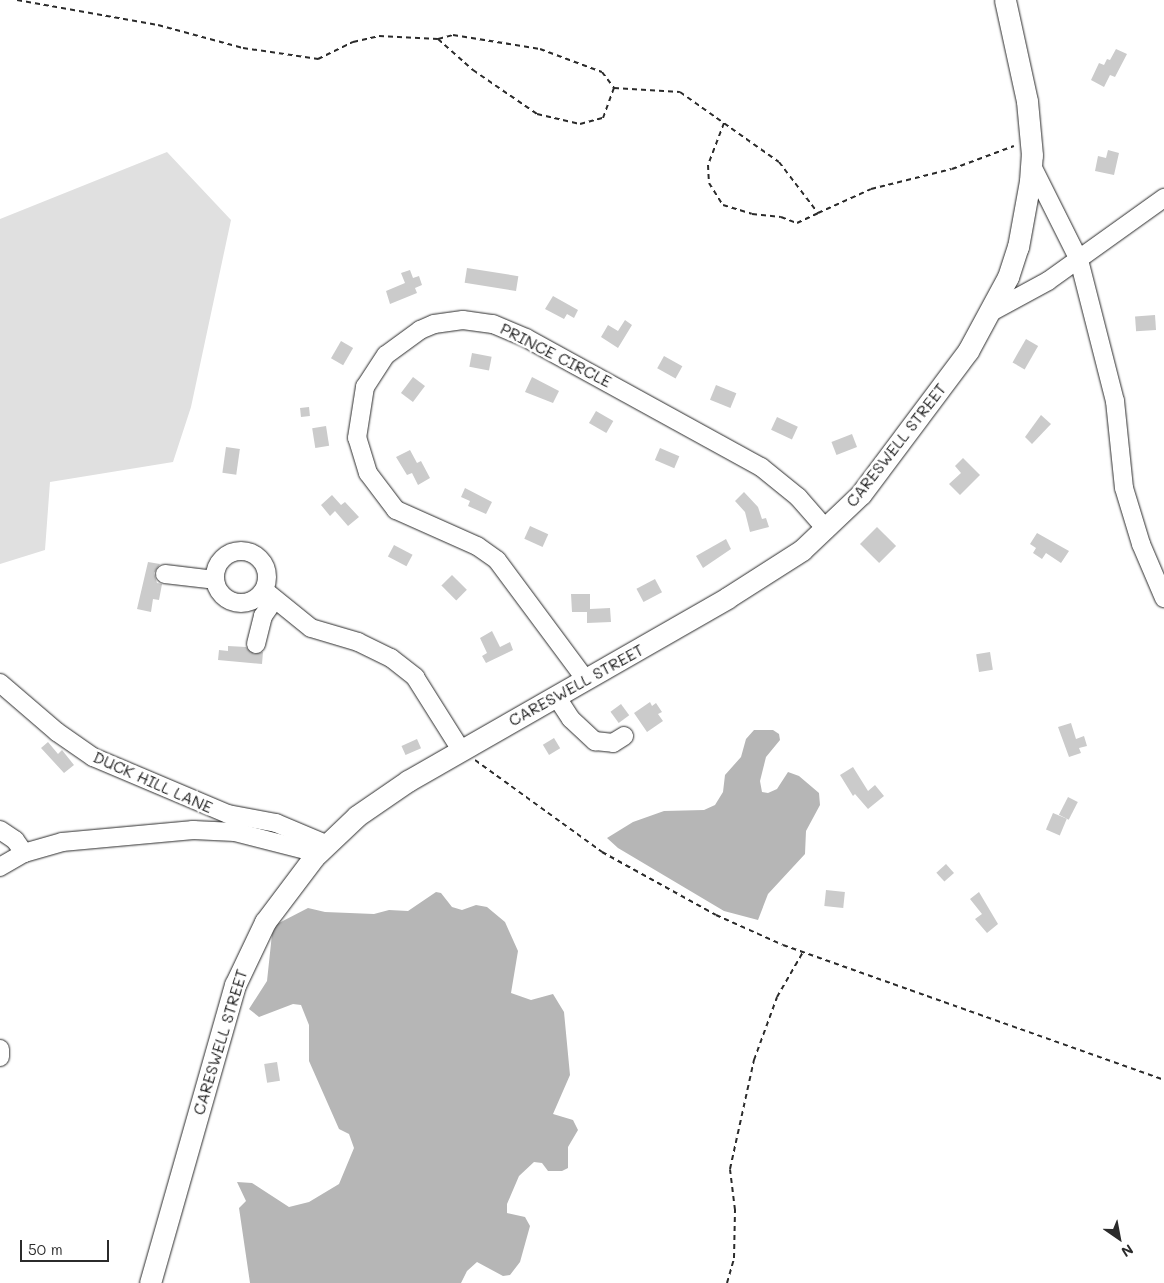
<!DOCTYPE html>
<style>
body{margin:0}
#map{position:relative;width:1164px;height:1283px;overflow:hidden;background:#fff;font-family:Mali,sans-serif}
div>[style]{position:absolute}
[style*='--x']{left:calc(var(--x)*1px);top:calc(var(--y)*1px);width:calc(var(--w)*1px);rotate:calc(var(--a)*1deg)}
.green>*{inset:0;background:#e0e0e0}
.water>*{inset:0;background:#b6b6b6}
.building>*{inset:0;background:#cbcbcb;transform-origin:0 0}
.path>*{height:2px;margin-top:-1px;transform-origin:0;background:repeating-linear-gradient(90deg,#2b2b2b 0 5px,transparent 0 9px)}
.roads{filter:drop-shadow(0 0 1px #2b2b2b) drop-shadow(0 0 1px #2b2b2b)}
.minor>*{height:18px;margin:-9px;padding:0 9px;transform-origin:9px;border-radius:9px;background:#fff}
.minor>.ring{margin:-9px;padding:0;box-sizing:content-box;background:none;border:18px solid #fff;border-radius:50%}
.major>*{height:21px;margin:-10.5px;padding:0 10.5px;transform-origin:10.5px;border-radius:10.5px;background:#fff}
span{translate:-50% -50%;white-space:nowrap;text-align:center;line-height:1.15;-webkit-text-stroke:5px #fff;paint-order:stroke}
.street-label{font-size:16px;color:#2b2b2b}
.north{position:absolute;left:1094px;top:1213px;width:50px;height:50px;-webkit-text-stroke:4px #fff;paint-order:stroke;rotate:147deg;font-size:14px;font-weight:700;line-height:20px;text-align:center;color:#2b2b2b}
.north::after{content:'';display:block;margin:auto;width:18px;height:22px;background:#2b2b2b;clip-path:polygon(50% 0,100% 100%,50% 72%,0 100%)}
.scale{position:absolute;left:20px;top:1240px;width:89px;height:22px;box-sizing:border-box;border:2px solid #2b2b2b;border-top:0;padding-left:6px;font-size:15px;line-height:18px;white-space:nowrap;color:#2b2b2b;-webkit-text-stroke:4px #fff;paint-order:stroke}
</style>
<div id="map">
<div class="green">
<div style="clip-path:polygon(167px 152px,231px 220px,191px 407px,173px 462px,50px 482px,45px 550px,0 564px,0 219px)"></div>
</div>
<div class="water">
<div style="clip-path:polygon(754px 730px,773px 730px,779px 734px,780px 740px,766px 757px,760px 781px,762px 792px,768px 793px,777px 789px,788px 772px,799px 776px,819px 793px,820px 805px,806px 831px,805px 854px,768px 894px,758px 920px,724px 911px,618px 848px,607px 838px,633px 822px,664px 811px,704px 810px,715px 805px,723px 792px,725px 775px,741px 757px,746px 739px)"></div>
<div style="clip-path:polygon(436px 892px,441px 893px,452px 907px,462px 910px,476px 905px,487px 907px,505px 922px,518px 951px,511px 993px,531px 1000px,553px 994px,564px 1012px,570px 1075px,553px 1114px,573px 1120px,578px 1130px,568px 1147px,568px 1168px,562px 1171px,548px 1171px,542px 1163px,534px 1162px,519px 1176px,507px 1204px,507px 1213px,525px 1217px,530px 1226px,520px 1262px,510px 1275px,503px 1276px,477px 1262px,467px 1271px,461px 1283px,250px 1283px,239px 1208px,246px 1201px,237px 1182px,252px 1183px,289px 1207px,309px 1202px,339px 1184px,354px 1148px,349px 1134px,339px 1129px,309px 1061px,309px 1025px,301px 1005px,293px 1004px,259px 1017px,249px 1009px,267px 981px,272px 934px,277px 924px,308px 908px,325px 912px,374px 914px,389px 910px,408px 911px)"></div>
</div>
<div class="building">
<div style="clip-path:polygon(1116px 49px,1127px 54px,1115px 77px,1110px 75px,1104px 87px,1091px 80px,1099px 63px,1104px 65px,1107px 59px,1110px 60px)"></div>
<div style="clip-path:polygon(1108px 150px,1119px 153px,1114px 175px,1095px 171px,1098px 156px,1106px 158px)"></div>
<div style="left:467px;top:268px;width:52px;height:15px;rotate:9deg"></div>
<div style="clip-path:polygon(410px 270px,413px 278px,419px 276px,422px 285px,415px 288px,417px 293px,390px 304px,386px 291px,405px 283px,401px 273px)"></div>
<div style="clip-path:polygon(553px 296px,578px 310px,574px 318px,567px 314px,564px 319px,545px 309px)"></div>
<div style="left:1155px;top:315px;width:15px;height:20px;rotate:86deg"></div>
<div style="clip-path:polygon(625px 320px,632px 325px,618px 348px,601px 337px,608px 325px,618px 331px)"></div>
<div style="left:1026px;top:339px;width:14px;height:27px;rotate:30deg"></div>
<div style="left:341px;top:341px;width:14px;height:20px;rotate:30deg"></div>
<div style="left:472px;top:353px;width:20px;height:14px;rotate:11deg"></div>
<div style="left:664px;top:356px;width:21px;height:14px;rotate:29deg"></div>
<div style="left:413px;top:377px;width:15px;height:20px;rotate:37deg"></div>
<div style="clip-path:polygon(532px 377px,559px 391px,553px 403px,525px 392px)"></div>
<div style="left:716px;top:385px;width:22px;height:16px;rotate:22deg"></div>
<div style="left:309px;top:407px;width:9px;height:9px;rotate:84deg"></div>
<div style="left:596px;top:411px;width:20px;height:14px;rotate:30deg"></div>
<div style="clip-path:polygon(1041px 415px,1051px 424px,1032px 444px,1025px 437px)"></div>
<div style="left:777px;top:417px;width:23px;height:14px;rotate:25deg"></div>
<div style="left:326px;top:426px;width:20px;height:14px;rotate:81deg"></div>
<div style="left:852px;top:434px;width:14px;height:22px;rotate:69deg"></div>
<div style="left:226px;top:447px;width:14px;height:26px;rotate:8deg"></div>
<div style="left:660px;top:448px;width:21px;height:13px;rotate:23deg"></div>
<div style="clip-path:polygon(410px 450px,417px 463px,421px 461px,430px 478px,418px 485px,412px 473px,407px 475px,396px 457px)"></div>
<div style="clip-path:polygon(963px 458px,980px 475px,960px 495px,949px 484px,961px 473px,955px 466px)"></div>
<div style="clip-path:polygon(465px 488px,492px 502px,486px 514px,468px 506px,470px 501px,461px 497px)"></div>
<div style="clip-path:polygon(744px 492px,758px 507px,762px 519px,766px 518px,769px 527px,750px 532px,745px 512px,735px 501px)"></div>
<div style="clip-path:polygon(332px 495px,341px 505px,345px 502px,359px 517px,348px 526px,335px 511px,330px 516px,321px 505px)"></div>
<div style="left:530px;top:526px;width:20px;height:14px;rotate:24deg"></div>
<div style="left:877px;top:527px;width:27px;height:24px;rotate:45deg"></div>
<div style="clip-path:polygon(1037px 533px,1069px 551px,1061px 563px,1046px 553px,1042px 559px,1033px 553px,1036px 548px,1030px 544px)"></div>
<div style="clip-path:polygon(726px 539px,731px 549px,703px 568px,696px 556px)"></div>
<div style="left:394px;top:545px;width:21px;height:13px;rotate:28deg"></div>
<div style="clip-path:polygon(148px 562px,160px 564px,154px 573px,157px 583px,162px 584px,159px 600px,153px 599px,151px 612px,137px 609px)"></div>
<div style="left:452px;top:575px;width:21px;height:15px;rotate:45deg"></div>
<div style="left:655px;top:579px;width:15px;height:21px;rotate:62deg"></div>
<div style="clip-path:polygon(571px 594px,590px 594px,590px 609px,610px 608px,611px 622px,587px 623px,587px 612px,572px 612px)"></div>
<div style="clip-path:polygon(492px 631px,500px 647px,510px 642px,513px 650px,486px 663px,482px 656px,487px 653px,480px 638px)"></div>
<div style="clip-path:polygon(228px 646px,246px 647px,254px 654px,263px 652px,262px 664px,218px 660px,219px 650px,228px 651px)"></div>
<div style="left:990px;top:652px;width:18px;height:14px;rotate:81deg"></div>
<div style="clip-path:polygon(650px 702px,652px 706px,656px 703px,662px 712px,658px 714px,663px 721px,647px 732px,634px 713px)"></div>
<div style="left:621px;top:704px;width:14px;height:13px;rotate:54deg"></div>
<div style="clip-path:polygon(1071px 723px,1076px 739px,1084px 736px,1087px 746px,1079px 748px,1081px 753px,1069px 757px,1058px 727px)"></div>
<div style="left:554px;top:738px;width:12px;height:13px;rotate:59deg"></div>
<div style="left:417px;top:739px;width:10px;height:17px;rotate:66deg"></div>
<div style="clip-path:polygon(48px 742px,58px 754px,62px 750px,74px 765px,64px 773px,41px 748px)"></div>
<div style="clip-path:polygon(853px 767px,868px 791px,875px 785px,884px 796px,868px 809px,855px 794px,853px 796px,840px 775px)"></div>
<div style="left:1068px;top:797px;width:11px;height:20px;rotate:27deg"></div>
<div style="left:1053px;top:813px;width:15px;height:18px;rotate:23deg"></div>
<div style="left:946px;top:864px;width:12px;height:13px;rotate:48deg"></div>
<div style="left:826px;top:890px;width:19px;height:16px;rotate:6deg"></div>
<div style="clip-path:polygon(979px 892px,998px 924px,987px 933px,975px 919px,982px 914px,970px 899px)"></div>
<div style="left:277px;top:1062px;width:19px;height:13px;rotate:81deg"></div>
</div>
<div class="path">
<div style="--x:17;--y:0;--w:143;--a:10.1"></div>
<div style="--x:158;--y:25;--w:88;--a:15.1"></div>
<div style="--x:243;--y:48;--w:76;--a:8.3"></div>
<div style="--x:318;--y:59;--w:39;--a:-26"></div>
<div style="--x:353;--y:42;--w:27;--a:-13"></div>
<div style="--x:379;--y:36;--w:59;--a:2.9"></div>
<div style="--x:438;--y:39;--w:47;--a:41.5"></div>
<div style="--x:473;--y:70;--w:78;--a:34.5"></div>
<div style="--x:537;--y:114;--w:44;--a:13.1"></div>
<div style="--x:580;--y:124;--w:24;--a:-15"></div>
<div style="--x:603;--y:118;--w:32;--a:-70"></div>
<div style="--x:614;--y:88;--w:66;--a:3.5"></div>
<div style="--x:680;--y:92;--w:121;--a:35.3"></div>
<div style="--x:779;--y:162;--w:64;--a:52.6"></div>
<div style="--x:818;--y:213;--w:58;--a:-24.4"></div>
<div style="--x:871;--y:189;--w:83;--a:-13.9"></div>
<div style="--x:952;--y:169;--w:66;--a:-20.4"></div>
<div style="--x:438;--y:39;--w:16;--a:-15"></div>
<div style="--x:453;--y:35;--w:88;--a:9.1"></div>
<div style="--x:540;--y:49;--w:66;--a:20.4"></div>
<div style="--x:602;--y:72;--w:20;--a:53"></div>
<div style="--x:724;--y:123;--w:45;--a:110.9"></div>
<div style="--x:708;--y:165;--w:18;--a:87"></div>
<div style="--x:709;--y:183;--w:26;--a:58"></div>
<div style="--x:723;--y:205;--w:30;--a:17"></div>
<div style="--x:752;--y:214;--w:29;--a:6"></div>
<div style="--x:781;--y:217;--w:17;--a:21"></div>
<div style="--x:797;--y:223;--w:23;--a:-25"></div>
<div style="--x:475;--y:760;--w:157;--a:35.9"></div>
<div style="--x:602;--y:852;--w:130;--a:28.9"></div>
<div style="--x:716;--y:915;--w:73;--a:24.1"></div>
<div style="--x:783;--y:945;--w:404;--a:19.5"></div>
<div style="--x:727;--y:1283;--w:26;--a:-74"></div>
<div style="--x:734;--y:1258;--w:48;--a:-88.8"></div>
<div style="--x:735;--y:1210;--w:41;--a:-97"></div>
<div style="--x:730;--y:1169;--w:112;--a:-77.6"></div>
<div style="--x:754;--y:1060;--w:67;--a:-69.9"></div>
<div style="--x:777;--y:997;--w:52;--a:-60"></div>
</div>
<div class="roads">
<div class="minor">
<div style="--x:1031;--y:164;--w:107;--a:63.4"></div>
<div style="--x:1079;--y:260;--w:146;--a:75.7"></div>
<div style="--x:1115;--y:401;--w:87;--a:84.1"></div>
<div style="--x:1124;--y:488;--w:59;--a:73.1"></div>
<div style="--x:1141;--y:544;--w:59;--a:66.9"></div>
<div style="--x:991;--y:312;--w:65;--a:-28.5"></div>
<div style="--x:1048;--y:281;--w:143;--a:-35.6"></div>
<div class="ring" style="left:215px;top:551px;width:34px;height:34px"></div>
<div style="--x:165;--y:574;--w:50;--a:6.8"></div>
<div style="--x:264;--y:590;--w:60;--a:39"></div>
<div style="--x:311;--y:628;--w:49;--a:16.6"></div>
<div style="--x:358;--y:642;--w:37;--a:26"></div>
<div style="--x:391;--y:658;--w:31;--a:38"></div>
<div style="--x:415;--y:677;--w:86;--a:57.8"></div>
<div style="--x:256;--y:644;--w:29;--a:-76"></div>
<div style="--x:263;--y:616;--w:19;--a:-55"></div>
<div style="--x:586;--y:680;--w:149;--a:-126.6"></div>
<div style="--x:497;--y:560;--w:24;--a:-145"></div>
<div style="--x:477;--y:546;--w:89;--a:-156"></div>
<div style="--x:396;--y:510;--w:46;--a:-127.1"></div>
<div style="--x:368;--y:473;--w:37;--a:-107"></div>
<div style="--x:357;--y:438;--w:52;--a:-81.1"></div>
<div style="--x:365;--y:387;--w:38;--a:-57"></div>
<div style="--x:386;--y:355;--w:42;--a:-36.3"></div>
<div style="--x:420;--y:330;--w:15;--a:-23"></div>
<div style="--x:434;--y:324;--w:29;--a:-8"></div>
<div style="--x:463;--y:320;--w:30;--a:8"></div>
<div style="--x:493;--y:324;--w:36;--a:23"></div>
<div style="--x:526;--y:338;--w:268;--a:28.8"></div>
<div style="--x:761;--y:467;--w:48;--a:39"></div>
<div style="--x:798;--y:497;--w:43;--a:48.8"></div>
<div style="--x:0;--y:683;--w:75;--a:40.7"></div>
<div style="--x:57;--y:732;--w:44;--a:34.8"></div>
<div style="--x:93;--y:757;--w:147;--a:22.9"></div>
<div style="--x:228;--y:814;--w:49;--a:10.6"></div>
<div style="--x:276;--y:823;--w:54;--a:22.8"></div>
<div style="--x:556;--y:696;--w:27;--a:57"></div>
<div style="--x:571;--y:719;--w:33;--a:43"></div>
<div style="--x:595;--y:741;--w:18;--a:6"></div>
<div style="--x:613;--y:743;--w:13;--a:-32"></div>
<div style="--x:0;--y:830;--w:18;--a:34"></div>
<div style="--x:15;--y:840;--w:16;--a:55"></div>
<div style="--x:24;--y:853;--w:28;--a:150"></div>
<div style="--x:24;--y:853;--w:40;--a:-16"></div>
<div style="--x:62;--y:842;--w:132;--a:-5.2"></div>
<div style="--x:193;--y:830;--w:42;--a:2.7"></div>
<div style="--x:235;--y:832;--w:85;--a:14.4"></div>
<div style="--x:0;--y:1049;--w:8;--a:90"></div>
</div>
<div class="major">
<div style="--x:150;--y:1283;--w:310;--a:-74.1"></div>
<div style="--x:235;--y:985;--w:70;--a:-64.5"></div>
<div style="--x:265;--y:922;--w:81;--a:-53"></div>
<div style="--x:314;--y:857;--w:59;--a:-43.6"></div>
<div style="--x:357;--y:816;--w:62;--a:-34.5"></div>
<div style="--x:408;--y:781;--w:368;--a:-29.8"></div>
<div style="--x:727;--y:598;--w:89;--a:-32.6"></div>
<div style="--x:802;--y:550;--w:81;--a:-43.5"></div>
<div style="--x:861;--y:494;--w:179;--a:-53.2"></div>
<div style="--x:968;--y:351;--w:84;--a:-61.6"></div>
<div style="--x:1008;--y:277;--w:32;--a:-72"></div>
<div style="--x:1018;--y:247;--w:67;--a:-79.7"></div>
<div style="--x:1030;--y:181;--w:26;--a:-86"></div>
<div style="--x:1032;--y:155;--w:54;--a:-95.3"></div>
<div style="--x:1027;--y:101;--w:103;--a:-102.3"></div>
</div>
</div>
<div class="street-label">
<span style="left:556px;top:355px;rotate:27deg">PRINCE CIRCLE</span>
<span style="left:896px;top:445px;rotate:-52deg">CARESWELL STREET</span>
<span style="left:576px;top:685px;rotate:-29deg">CARESWELL STREET</span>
<span style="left:153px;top:782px;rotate:24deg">DUCK HILL LANE</span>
<span style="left:220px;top:1042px;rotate:-73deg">CARESWELL STREET</span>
</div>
<div class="north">N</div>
<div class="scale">50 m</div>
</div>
